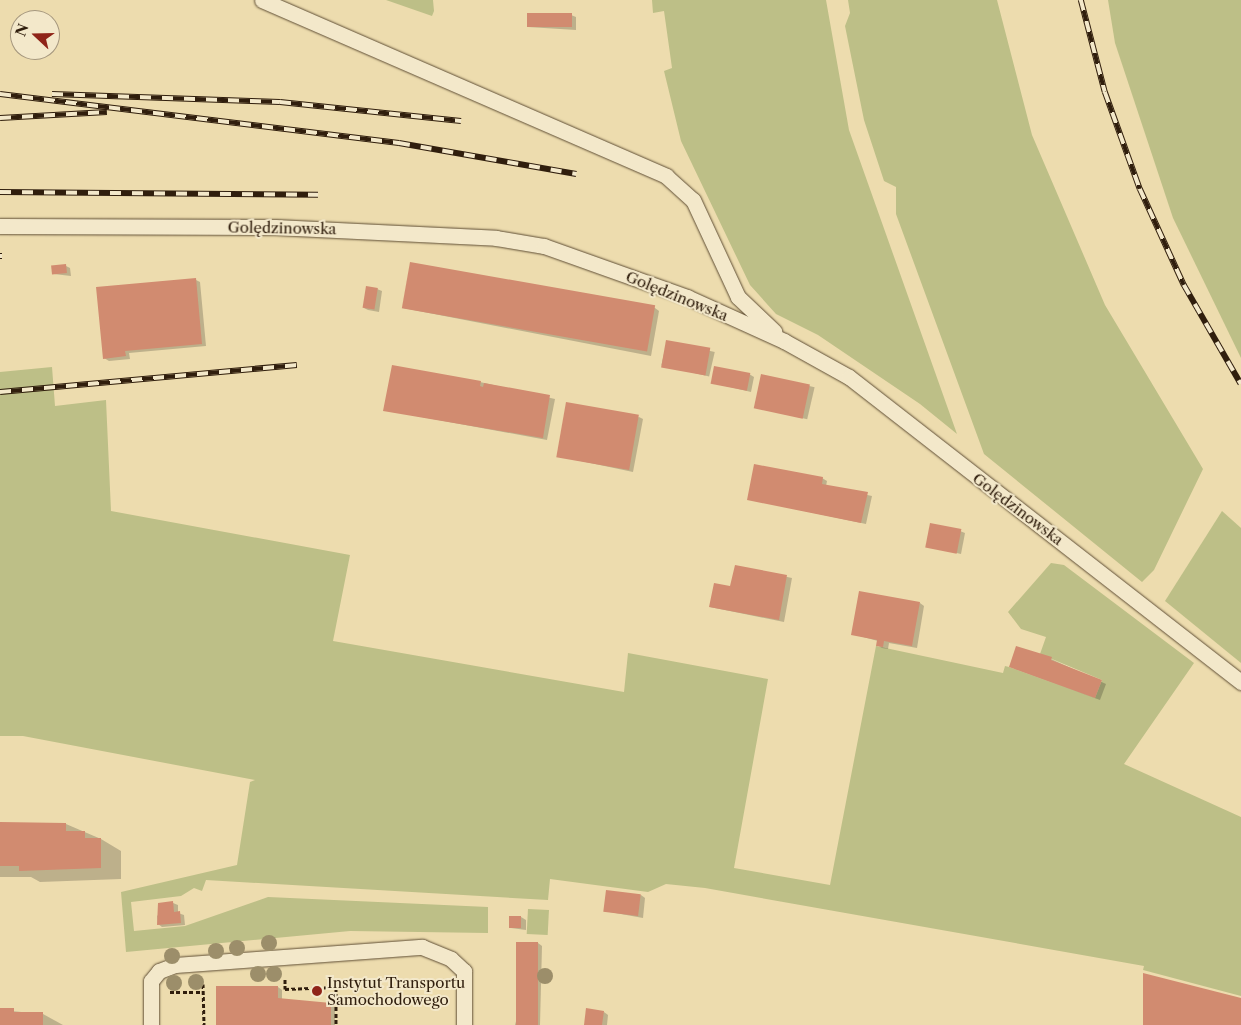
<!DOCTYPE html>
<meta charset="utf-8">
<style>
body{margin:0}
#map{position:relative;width:1241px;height:1025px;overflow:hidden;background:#eddcae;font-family:"Libre Caslon Text",serif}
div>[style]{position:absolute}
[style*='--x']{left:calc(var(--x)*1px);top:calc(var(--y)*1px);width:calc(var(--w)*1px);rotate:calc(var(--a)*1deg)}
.green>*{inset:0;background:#bdbf87;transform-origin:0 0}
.shadow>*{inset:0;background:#0003;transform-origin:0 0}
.building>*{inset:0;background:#d18b70;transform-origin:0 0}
.path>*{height:3px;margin-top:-1.5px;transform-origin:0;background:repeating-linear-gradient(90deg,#301e0d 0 4px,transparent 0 6.5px)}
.roads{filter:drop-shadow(0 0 1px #5f4e35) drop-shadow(0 0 1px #5f4e35)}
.service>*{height:15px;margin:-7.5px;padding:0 7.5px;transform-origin:7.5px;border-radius:7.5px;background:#f3e8ca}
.rail>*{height:5.5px;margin-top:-2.75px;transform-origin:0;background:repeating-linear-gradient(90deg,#f3e8ca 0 11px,#301e0d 0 22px);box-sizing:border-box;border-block:1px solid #301e0d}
.trees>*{width:16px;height:16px;margin:-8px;border-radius:50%;background:#9c8e6a}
.dots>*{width:14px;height:14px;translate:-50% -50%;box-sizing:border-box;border:2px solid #f3e8ca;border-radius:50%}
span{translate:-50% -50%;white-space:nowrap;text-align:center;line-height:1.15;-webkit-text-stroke:4px #f3e8ca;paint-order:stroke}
.street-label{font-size:15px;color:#301e0d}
.poi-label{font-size:15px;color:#301e0d}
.left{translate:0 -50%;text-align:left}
.north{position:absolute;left:10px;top:10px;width:50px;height:50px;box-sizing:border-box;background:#f3e8ca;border:1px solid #a5977e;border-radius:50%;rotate:291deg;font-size:14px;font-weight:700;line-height:20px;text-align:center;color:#301e0d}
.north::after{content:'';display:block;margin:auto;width:18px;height:22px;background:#8f2418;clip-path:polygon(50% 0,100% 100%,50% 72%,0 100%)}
</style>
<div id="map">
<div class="green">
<div style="clip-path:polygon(386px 0,433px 0,434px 11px,432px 16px)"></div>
<div style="clip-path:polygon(652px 0,826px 0,849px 130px,957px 434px,920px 404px,818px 335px,776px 314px,750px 285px,681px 141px,664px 71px,672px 68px,664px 11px,653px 13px)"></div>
<div style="clip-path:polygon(848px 0,997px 0,1032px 135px,1105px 305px,1203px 469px,1154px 570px,1142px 582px,984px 454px,896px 214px,896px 187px,884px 181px,864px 120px,845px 26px,850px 13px)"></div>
<div style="clip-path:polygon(1108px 0,1241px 0,1241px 358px,1173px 218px,1115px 43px)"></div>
<div style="clip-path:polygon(52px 367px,55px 406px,106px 400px,111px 511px,350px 555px,333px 641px,624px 692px,628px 653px,768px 679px,734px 868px,830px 885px,876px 646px,1003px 673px,1005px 666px,1009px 667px,1095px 698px,1102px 680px,1040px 654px,1046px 637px,1021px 629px,1008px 612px,1051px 563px,1064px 565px,1194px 663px,1124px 764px,1241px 817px,1241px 996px,1143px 970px,1144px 966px,705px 888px,666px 884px,648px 892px,550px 879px,548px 900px,206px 880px,202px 891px,194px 888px,181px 896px,131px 902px,134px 931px,185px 926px,268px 897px,488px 907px,488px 933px,350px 931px,126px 952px,121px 892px,237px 865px,250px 782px,255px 780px,23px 736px,0 736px,0 372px)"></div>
<div style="clip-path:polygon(1222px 511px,1241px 528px,1241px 663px,1165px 601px)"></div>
<div style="left:528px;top:909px;width:21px;height:25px;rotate:3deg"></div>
</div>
<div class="shadow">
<div style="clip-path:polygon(571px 15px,576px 17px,576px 30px,528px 27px)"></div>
<div style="clip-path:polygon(66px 266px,70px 268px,71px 276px,54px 274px)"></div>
<div style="clip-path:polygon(196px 280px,200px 282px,206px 346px,129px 353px,130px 359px,109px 361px,104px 358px)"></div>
<div style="clip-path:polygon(377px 289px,382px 291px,379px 312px,368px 310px,364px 308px)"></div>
<div style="clip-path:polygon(403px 308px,655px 308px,659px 311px,651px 356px)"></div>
<div style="left:667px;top:341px;width:49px;height:25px;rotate:13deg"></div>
<div style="clip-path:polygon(749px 374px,754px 377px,751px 392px,713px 383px)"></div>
<div style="left:762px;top:375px;width:54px;height:33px;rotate:13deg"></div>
<div style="clip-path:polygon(480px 382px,555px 399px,547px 440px,384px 410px)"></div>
<div style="clip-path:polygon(639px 417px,643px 419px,633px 472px,557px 456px)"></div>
<div style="clip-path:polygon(822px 478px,827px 481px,826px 486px,872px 496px,866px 524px,748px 499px)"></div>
<div style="clip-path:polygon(960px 531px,965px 533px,961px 554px,927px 546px)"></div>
<div style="clip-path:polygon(736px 566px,792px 578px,784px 622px,710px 607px,731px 588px)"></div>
<div style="clip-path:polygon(920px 603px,924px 606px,917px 648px,889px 643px,888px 649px,882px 648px,877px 645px,878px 641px,852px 634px)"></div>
<div style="clip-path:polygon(1051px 659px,1106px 684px,1100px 700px,1015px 669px)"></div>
<div style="clip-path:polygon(0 824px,66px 824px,101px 839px,121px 851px,121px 879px,40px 882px,31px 877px,0 877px)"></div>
<div style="clip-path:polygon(641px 895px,645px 898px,643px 918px,604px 911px)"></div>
<div style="clip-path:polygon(173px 903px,178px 905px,178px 913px,184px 915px,185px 925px,162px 927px,158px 924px,157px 916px)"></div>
<div style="clip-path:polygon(521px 917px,526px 920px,526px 930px,511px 928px)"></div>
<div style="clip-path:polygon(538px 943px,542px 946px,540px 1025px,515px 1025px)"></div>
<div style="clip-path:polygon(278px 987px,282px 990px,282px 999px,335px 1007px,335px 1025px,217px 1025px)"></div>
<div style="clip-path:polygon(0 1010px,43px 1014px,63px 1025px,0 1025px)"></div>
<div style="clip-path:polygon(604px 1012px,608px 1015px,607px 1025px,584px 1025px)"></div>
</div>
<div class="building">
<div style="left:527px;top:13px;width:45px;height:14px"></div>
<div style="left:410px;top:262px;width:249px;height:47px;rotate:10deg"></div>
<div style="left:66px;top:264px;width:9px;height:15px;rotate:84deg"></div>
<div style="clip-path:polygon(196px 278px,202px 344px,125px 351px,126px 356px,103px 359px,96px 287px)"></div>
<div style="left:366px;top:286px;width:12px;height:22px;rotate:9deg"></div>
<div style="left:666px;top:340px;width:45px;height:28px;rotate:10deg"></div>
<div style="clip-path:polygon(392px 365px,481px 381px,480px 386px,483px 387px,484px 383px,550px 395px,543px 438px,383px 411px)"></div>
<div style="left:714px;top:366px;width:37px;height:18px;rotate:11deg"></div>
<div style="left:761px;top:374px;width:50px;height:35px;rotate:12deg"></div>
<div style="left:566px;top:402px;width:74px;height:56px;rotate:10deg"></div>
<div style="clip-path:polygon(754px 464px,823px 477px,822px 484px,868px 492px,861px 523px,747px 500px)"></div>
<div style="left:930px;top:523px;width:32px;height:25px;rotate:11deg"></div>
<div style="clip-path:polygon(735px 565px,787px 575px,779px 620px,709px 607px,714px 583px,730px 586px)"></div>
<div style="clip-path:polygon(859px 591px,920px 602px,912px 646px,884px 641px,883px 647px,876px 646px,877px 640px,851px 635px)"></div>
<div style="clip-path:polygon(1016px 646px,1052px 657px,1051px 660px,1102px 680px,1095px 698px,1009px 667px)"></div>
<div style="clip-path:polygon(0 822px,66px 823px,66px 831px,85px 831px,85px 838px,101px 838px,101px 868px,19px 871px,19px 866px,0 866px)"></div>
<div style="left:606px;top:890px;width:35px;height:22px;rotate:7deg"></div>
<div style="clip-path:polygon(173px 901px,174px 912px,180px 911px,181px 923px,157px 925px,158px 903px)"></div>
<div style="left:509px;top:916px;width:12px;height:12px"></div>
<div style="left:516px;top:942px;width:22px;height:83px"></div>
<div style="clip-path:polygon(1143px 973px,1241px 998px,1241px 1025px,1143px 1025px)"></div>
<div style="clip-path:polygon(216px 986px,278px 986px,278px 998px,331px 1003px,331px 1025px,216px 1025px)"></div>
<div style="clip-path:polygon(0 1008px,14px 1008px,14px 1012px,43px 1012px,43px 1025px,0 1025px)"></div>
<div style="clip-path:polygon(586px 1008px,604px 1011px,602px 1025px,584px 1025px)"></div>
</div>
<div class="path">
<div style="--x:285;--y:979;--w:10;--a:90"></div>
<div style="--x:285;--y:989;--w:51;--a:-2.2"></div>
<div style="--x:336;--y:987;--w:38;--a:90"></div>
<div style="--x:203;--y:984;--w:41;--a:88.6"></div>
<div style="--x:170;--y:992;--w:32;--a:0"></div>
</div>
<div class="roads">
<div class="service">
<div style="--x:262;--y:0;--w:441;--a:23.5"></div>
<div style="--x:666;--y:176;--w:36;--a:42"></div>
<div style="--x:693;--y:200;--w:107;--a:65.1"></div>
<div style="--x:738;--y:297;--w:50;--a:43.4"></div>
<div style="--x:0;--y:226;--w:275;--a:0.2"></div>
<div style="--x:275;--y:227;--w:221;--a:2.8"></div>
<div style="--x:496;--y:238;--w:49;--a:9.5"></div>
<div style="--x:544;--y:246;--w:152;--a:19.6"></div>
<div style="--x:687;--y:297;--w:107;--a:24.4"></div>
<div style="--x:784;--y:341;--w:74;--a:29"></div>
<div style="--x:849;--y:377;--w:497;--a:37.9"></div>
<div style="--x:151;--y:1025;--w:44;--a:-90"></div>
<div style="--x:151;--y:981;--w:13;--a:-51"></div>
<div style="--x:159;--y:971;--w:17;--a:-21"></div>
<div style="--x:175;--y:965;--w:248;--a:-4.2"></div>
<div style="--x:422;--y:947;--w:31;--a:22"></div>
<div style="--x:451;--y:959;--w:18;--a:43"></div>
<div style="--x:464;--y:971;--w:54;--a:90"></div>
</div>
</div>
<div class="rail">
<div style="--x:1081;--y:0;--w:95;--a:75.4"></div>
<div style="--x:1105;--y:92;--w:103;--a:70.2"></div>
<div style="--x:1140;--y:189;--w:106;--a:65.4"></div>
<div style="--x:1184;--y:285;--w:114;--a:60.1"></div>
<div style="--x:0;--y:94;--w:402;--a:7"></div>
<div style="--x:399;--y:143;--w:180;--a:9.9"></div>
<div style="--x:52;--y:94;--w:228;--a:2"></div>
<div style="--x:280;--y:102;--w:182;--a:6"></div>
<div style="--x:0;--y:118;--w:107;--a:-3.2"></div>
<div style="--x:0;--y:192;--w:318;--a:0.5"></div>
<div style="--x:0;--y:256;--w:2;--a:0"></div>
<div style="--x:0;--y:392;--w:298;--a:-5.2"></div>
</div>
<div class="trees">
<div style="left:269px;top:943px"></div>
<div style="left:237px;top:948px"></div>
<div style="left:216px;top:951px"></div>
<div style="left:172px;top:956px"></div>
<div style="left:258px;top:974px"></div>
<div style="left:274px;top:974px"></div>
<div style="left:545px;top:976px"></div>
<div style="left:196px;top:982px"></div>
<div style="left:174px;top:983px"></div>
</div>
<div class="dots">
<div style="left:317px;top:991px;background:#8f2418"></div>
</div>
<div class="street-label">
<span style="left:282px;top:228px;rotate:1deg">Golędzinowska</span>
<span style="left:677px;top:296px;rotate:22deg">Golędzinowska</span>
<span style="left:1018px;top:509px;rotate:37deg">Golędzinowska</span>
</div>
<div class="poi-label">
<span class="left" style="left:327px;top:991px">Instytut Transportu<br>Samochodowego</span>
</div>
<div class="north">N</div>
</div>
